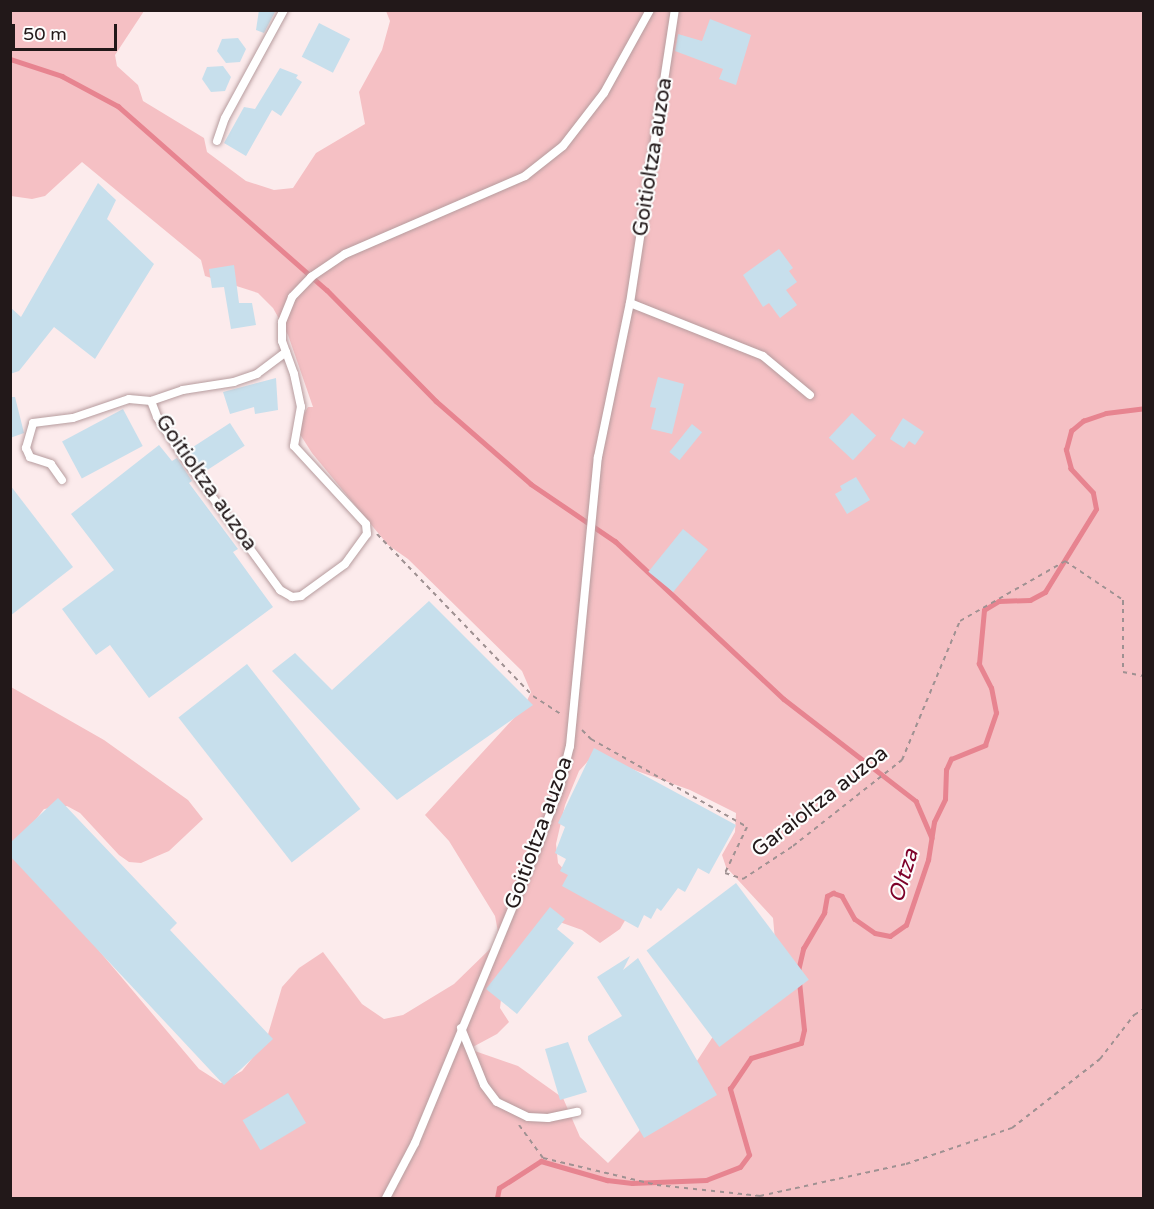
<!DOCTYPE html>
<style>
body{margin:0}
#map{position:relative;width:1154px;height:1209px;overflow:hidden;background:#fcebec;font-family:"Varela Round",sans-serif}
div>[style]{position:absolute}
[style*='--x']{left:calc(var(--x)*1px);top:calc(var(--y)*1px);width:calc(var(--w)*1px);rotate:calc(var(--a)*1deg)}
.green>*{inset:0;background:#f5c0c4}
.stream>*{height:4.5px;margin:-2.25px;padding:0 2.25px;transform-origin:2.25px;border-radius:2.25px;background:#e78490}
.building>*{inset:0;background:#c7dfec;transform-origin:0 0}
.path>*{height:2px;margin-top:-1px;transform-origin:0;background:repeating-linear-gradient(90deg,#9f9192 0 4.5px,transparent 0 9px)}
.roads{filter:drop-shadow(0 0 2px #b69c9e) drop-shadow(0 0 2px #b69c9e)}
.lane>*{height:8px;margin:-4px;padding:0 4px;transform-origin:4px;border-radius:4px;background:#fff}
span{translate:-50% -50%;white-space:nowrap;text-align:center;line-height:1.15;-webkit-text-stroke:4.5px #fdfdfd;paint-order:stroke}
.street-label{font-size:21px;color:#221819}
.water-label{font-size:22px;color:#7d0029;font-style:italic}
.frame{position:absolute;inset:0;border:12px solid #221819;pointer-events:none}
.scale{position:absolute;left:12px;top:24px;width:105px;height:27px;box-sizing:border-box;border:3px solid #221819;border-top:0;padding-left:8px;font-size:18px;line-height:21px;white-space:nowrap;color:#221819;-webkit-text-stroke:4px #fdfdfd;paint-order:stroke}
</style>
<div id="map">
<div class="green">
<div style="clip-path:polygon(evenodd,11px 11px,144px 11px,115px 55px,117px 66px,138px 85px,143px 101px,204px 138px,207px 152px,246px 181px,274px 190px,293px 188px,316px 153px,365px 124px,359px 92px,382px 50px,390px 21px,386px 11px,1143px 11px,1143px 1198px,11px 1198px,11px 687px,104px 740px,188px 800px,203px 819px,169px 851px,141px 863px,129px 862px,119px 855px,80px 813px,67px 806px,44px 809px,26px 832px,90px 940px,199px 1069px,221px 1083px,242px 1071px,266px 1041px,282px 987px,299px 968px,323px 952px,362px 1004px,384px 1019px,403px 1015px,454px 984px,492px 947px,498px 932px,495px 916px,449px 841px,425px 815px,524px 707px,531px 692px,522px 671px,408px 559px,388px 545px,312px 453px,296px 428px,308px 407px,313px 407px,288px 335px,273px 308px,258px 293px,205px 276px,201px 260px,82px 162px,45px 196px,32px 199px,11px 196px,11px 11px,589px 760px,612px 762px,690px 790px,736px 813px,735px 832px,722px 855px,726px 867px,773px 918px,777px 962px,737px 1015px,712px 1038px,678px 1090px,649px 1111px,639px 1131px,608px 1163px,580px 1137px,563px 1098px,518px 1066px,469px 1049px,497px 1034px,509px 1022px,500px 1008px,502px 991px,554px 920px,582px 930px,600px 943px,620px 929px,627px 917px,580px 888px,558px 863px,556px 844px,565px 805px,579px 771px,589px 760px)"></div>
</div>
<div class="stream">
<div style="--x:10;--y:59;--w:55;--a:18.1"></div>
<div style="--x:62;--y:76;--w:64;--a:28.2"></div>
<div style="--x:118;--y:106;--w:278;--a:41.4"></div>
<div style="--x:327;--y:290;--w:156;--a:45.5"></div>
<div style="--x:436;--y:401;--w:126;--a:41.1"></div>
<div style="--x:531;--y:484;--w:102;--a:34.2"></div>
<div style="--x:615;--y:541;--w:231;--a:43.1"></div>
<div style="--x:784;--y:699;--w:167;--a:37.7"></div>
<div style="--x:916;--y:801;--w:40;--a:66.6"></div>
<div style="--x:798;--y:971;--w:23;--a:-77"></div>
<div style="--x:803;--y:949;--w:42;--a:-59.7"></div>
<div style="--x:824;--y:913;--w:17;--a:-80"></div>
<div style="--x:827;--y:896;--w:7;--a:-27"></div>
<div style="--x:833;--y:893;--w:9;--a:18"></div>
<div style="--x:842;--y:896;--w:26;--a:61"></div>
<div style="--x:855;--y:919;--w:24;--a:35"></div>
<div style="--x:875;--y:933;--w:15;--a:11"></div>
<div style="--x:890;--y:936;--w:19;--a:-35"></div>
<div style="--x:906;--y:925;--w:69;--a:-71.3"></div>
<div style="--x:928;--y:860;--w:38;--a:-81"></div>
<div style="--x:934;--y:822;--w:25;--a:-64"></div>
<div style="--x:945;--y:799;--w:29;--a:-88"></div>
<div style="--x:946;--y:770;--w:12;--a:-66"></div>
<div style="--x:951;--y:759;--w:37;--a:-22"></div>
<div style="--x:985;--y:745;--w:34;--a:-71"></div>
<div style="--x:996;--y:713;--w:25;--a:-101"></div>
<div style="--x:991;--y:688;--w:27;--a:-117"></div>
<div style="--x:979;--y:664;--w:54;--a:-84.7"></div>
<div style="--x:984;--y:610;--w:17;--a:-31"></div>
<div style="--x:999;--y:601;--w:31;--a:-2"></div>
<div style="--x:1030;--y:600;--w:17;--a:-28"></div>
<div style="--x:1045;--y:592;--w:97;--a:-58.4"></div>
<div style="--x:1096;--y:509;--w:16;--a:-101"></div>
<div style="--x:1093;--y:493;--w:33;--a:-133"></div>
<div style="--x:1071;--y:469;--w:20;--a:-105"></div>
<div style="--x:1066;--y:450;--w:20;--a:-75"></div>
<div style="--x:1071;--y:431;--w:16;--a:-40"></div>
<div style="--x:1083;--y:421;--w:24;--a:-19"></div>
<div style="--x:1106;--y:413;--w:38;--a:-7"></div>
<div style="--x:497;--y:1198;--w:10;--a:-79"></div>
<div style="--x:499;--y:1188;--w:50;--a:-32.7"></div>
<div style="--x:541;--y:1161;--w:69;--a:16.1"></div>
<div style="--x:607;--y:1180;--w:25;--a:7"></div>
<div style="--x:632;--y:1183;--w:74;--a:-2.3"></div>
<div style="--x:706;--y:1180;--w:36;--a:-21"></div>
<div style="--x:740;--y:1167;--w:15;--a:-53"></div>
<div style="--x:749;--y:1155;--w:69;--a:-106.1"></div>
<div style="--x:730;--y:1089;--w:37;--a:-56"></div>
<div style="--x:751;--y:1058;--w:52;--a:-16.7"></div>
<div style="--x:801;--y:1043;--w:13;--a:-77"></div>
<div style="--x:804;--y:1030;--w:48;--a:-95.9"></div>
</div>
<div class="building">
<div style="clip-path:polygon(259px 10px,276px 10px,264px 33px,256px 30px)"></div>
<div style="clip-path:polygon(710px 19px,751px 35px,736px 85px,719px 79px,723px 69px,675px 51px,678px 34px,702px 41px)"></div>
<div style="left:319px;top:23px;width:35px;height:38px;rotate:27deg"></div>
<div style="clip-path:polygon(238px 38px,246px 49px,240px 62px,226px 63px,217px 51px,222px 39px)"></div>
<div style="clip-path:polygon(223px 66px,231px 77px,225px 91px,211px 92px,202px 79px,207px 67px)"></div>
<div style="clip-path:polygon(280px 68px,298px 75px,296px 78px,302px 82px,281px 116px,272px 110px,246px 156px,224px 143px,244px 107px,255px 109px)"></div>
<div style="clip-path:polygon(98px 183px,116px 200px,107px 219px,154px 264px,95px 359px,54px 327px,19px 371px,10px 374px,10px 307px,21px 317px)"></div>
<div style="clip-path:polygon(779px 249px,793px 268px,789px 271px,797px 282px,786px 290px,797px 305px,780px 318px,769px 303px,763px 307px,743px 275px)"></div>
<div style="clip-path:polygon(234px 265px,239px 303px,252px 303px,256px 325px,231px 329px,224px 287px,212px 288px,209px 269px)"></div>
<div style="clip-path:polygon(658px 377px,684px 384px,672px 434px,651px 429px,656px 408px,650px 407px)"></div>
<div style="clip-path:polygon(276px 378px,278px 410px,255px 414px,254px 407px,230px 414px,223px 392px)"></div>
<div style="clip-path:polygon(10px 397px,15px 397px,24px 433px,10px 438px)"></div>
<div style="left:123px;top:409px;width:42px;height:69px;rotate:62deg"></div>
<div style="left:852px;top:413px;width:33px;height:34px;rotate:43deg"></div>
<div style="clip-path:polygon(903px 418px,924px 432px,915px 445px,909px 441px,904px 448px,890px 439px)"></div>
<div style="left:230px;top:423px;width:27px;height:51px;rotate:57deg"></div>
<div style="left:692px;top:424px;width:13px;height:36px;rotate:39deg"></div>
<div style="clip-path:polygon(159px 445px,172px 461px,177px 458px,192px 481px,189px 483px,238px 549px,233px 552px,273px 607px,149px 698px,110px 645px,96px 655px,62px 609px,114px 570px,71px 514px)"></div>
<div style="clip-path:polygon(856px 477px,870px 500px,847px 514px,835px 494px,842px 490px,840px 486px)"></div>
<div style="clip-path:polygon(10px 485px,73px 567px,10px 616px)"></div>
<div style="left:683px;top:529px;width:32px;height:55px;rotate:39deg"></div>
<div style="clip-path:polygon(429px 601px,533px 705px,397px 800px,272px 671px,295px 653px,332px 690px)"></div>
<div style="left:247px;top:664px;width:184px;height:87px;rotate:52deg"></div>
<div style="clip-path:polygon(594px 748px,736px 825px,709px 874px,698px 868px,685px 892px,678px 888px,661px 911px,657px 908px,651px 919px,644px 915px,638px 928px,562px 886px,568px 875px,560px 871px,566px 859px,555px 853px,565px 827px,558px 823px)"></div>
<div style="clip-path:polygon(58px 798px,177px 923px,170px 930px,273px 1039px,224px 1085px,10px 856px,10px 843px)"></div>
<div style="left:736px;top:883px;width:121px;height:112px;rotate:53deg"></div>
<div style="clip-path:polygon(550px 907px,565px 919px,557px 929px,574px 943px,517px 1014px,486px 989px)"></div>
<div style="clip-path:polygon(630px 956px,623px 970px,638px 958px,717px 1095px,644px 1138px,588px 1040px,588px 1036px,622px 1016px,597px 977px)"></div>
<div style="clip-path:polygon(568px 1042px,587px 1092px,560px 1100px,545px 1049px)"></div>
<div style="left:288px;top:1093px;width:35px;height:53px;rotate:59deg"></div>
</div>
<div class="path">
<div style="--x:377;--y:534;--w:225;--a:46.1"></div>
<div style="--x:533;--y:696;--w:33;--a:33"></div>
<div style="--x:582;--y:730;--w:13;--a:45"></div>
<div style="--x:591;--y:739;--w:179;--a:29.4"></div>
<div style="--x:747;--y:827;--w:51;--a:115.6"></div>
<div style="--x:725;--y:873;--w:19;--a:18"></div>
<div style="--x:743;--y:879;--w:60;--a:-33.4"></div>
<div style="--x:793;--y:846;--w:139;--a:-38.3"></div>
<div style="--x:902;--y:760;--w:151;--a:-67.4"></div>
<div style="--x:960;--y:621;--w:121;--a:-29.7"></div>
<div style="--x:1065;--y:561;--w:70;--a:33.9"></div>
<div style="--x:1123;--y:600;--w:72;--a:90"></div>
<div style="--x:1123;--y:672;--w:21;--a:11"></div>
<div style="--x:519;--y:1125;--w:41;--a:54"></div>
<div style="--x:543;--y:1158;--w:117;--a:13.3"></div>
<div style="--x:657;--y:1185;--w:104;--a:6.1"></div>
<div style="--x:760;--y:1196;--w:149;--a:-12.4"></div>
<div style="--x:906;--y:1164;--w:112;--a:-18.8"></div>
<div style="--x:1012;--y:1128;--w:112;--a:-38.1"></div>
<div style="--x:1100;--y:1059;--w:56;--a:-52.3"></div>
<div style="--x:1134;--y:1015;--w:12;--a:-31"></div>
</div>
<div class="roads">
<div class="lane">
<div style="--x:217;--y:141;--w:24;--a:-71"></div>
<div style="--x:225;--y:118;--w:123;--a:-61.4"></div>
<div style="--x:630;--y:303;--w:143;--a:21.7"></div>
<div style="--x:763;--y:356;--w:61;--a:39.7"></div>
<div style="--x:286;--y:352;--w:36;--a:143"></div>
<div style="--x:257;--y:374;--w:24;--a:161"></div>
<div style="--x:234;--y:382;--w:52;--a:171.1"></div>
<div style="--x:183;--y:390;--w:34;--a:161"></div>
<div style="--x:151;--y:401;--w:17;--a:69"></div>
<div style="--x:157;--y:417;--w:58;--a:56.3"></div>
<div style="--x:189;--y:465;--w:155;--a:53.9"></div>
<div style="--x:280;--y:590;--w:14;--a:30"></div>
<div style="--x:292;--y:597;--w:9;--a:-6"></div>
<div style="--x:301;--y:596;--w:54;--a:-36"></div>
<div style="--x:345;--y:564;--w:37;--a:-54"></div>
<div style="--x:367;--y:534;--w:10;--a:-96"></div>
<div style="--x:366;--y:524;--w:106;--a:-132.7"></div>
<div style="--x:294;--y:446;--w:40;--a:-80"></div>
<div style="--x:301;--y:407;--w:34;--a:-102"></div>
<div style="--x:294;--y:374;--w:35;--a:-110"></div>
<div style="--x:282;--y:341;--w:19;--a:-90"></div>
<div style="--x:282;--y:322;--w:27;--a:-68"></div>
<div style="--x:292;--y:297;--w:28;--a:-46"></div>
<div style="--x:311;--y:277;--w:41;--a:-34.1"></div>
<div style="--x:345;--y:254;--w:196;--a:-23.4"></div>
<div style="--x:525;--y:176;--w:48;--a:-38.3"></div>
<div style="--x:563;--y:146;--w:67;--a:-52.3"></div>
<div style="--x:604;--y:93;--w:95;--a:-61"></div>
<div style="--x:62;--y:480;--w:19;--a:-125"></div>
<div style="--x:51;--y:464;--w:22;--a:-162"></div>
<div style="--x:30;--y:457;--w:10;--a:-114"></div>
<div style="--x:26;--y:448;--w:26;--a:-74"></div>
<div style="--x:33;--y:423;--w:40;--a:-7.1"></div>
<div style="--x:73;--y:418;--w:59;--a:-18.7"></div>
<div style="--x:129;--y:399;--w:22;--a:5"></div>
<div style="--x:461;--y:1028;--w:61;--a:68"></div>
<div style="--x:484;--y:1085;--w:21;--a:53"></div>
<div style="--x:497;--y:1102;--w:34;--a:26"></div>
<div style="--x:528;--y:1117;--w:20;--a:3"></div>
<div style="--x:548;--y:1118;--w:30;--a:-12"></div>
<div style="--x:386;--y:1198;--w:62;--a:-62.2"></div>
<div style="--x:415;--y:1143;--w:305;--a:-67.5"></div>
<div style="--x:532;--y:861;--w:76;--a:-69.2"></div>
<div style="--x:559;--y:790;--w:45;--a:-76"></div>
<div style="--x:570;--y:746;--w:290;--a:-84.5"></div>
<div style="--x:598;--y:457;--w:157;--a:-78.3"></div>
<div style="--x:630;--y:303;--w:296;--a:-81.3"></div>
</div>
</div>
<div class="street-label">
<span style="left:653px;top:157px;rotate:-81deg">Goitioltza auzoa</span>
<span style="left:206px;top:483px;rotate:55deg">Goitioltza auzoa</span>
<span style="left:820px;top:802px;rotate:-38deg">Garaioltza auzoa</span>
<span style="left:539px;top:833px;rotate:-70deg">Goitioltza auzoa</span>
</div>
<div class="water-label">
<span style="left:904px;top:876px;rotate:-73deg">Oltza</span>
</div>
<div class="frame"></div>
<div class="scale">50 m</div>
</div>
